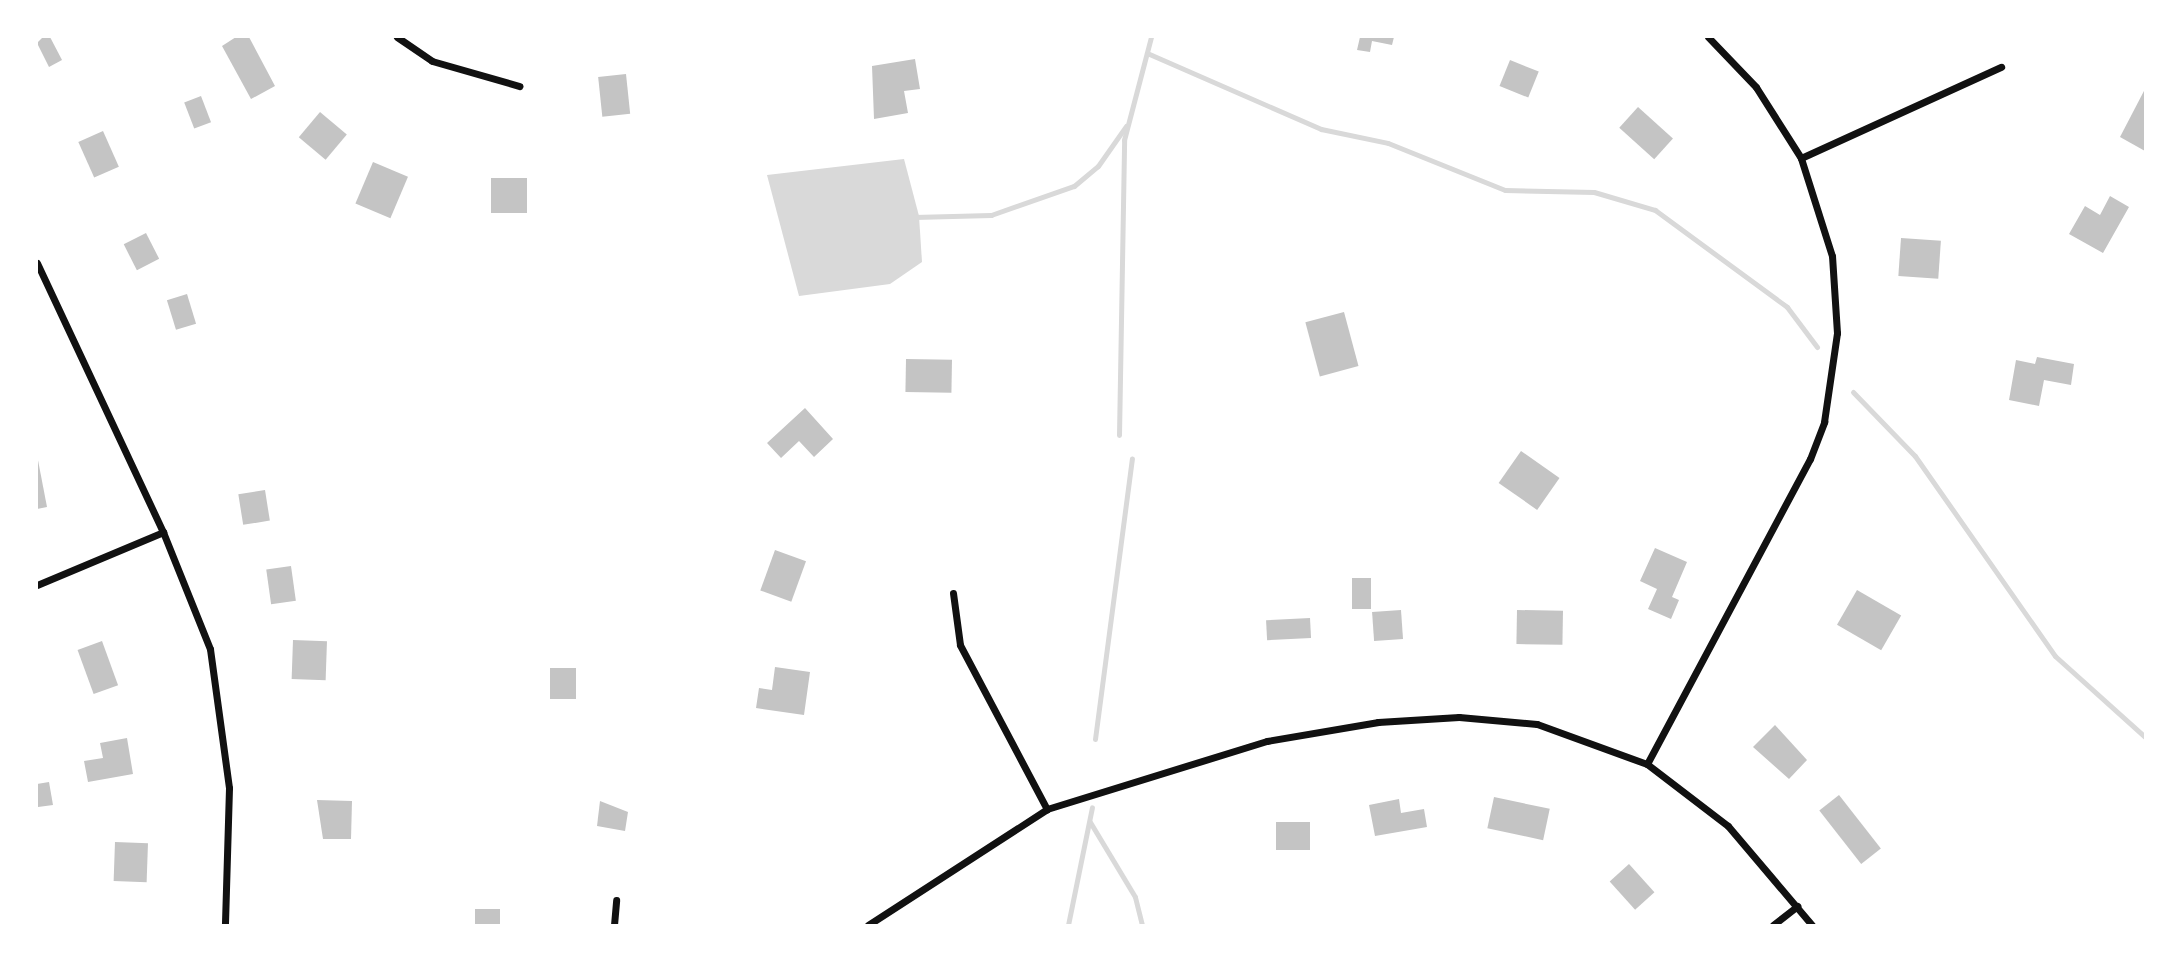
<!DOCTYPE html>
<style>
body{margin:0}
#map{position:relative;width:2182px;height:962px;overflow:hidden;background:#fff;font-family:Helvetica,sans-serif}
div>[style]{position:absolute}
[style*='--x']{left:calc(var(--x)*1px);top:calc(var(--y)*1px);width:calc(var(--w)*1px);rotate:calc(var(--a)*1deg)}
.water>*{inset:0;background:#d9d9d9}
.stream>*{height:5px;margin:-2.5px;padding:0 2.5px;transform-origin:2.5px;border-radius:2.5px;background:#d9d9d9}
.building>*{inset:0;background:#c4c4c4;transform-origin:0 0}
.minor>*{height:7px;margin:-3.5px;padding:0 3.5px;transform-origin:3.5px;border-radius:3.5px;background:#111}
span{translate:-50% -50%;white-space:nowrap;text-align:center;line-height:1.15;-webkit-text-stroke:6px #fff;paint-order:stroke}
.frame{position:absolute;inset:0;border:38px solid #fff;pointer-events:none}
</style>
<div id="map">
<div class="water">
<div style="clip-path:polygon(904px 159px,919px 216px,922px 262px,890px 284px,799px 296px,767px 175px)"></div>
</div>
<div class="stream">
<div style="--x:1147;--y:53;--w:190;--a:23.6"></div>
<div style="--x:1321;--y:129;--w:68;--a:11.8"></div>
<div style="--x:1388;--y:143;--w:126;--a:21.9"></div>
<div style="--x:1505;--y:190;--w:89;--a:1.3"></div>
<div style="--x:1594;--y:192;--w:64;--a:16.4"></div>
<div style="--x:1655;--y:210;--w:164;--a:36.3"></div>
<div style="--x:1787;--y:307;--w:50;--a:53.1"></div>
<div style="--x:914;--y:217;--w:77;--a:-1.5"></div>
<div style="--x:991;--y:215;--w:88;--a:-19.3"></div>
<div style="--x:1074;--y:186;--w:31;--a:-40"></div>
<div style="--x:1098;--y:166;--w:49;--a:-55"></div>
<div style="--x:1853;--y:392;--w:89;--a:45.9"></div>
<div style="--x:1915;--y:456;--w:244;--a:55"></div>
<div style="--x:2055;--y:656;--w:121;--a:42"></div>
<div style="--x:1119;--y:435;--w:295;--a:-89"></div>
<div style="--x:1124;--y:140;--w:106;--a:-75.3"></div>
<div style="--x:1095;--y:739;--w:283;--a:-82.5"></div>
<div style="--x:1090;--y:822;--w:87;--a:59"></div>
<div style="--x:1135;--y:897;--w:29;--a:76"></div>
<div style="--x:1068;--y:925;--w:120;--a:-78.5"></div>
</div>
<div class="building">
<div style="clip-path:polygon(43px 37px,50px 37px,62px 60px,49px 67px,37px 43px)"></div>
<div style="clip-path:polygon(236px 37px,249px 37px,275px 86px,251px 99px,222px 46px)"></div>
<div style="clip-path:polygon(1360px 37px,1394px 37px,1392px 45px,1372px 41px,1370px 52px,1357px 50px)"></div>
<div style="clip-path:polygon(915px 59px,920px 89px,904px 91px,908px 113px,874px 119px,872px 66px)"></div>
<div style="left:1510px;top:60px;width:31px;height:28px;rotate:22deg"></div>
<div style="left:626px;top:74px;width:40px;height:28px;rotate:84deg"></div>
<div style="clip-path:polygon(2145px 89px,2145px 151px,2120px 137px)"></div>
<div style="left:201px;top:96px;width:28px;height:18px;rotate:69deg"></div>
<div style="left:1638px;top:107px;width:47px;height:28px;rotate:42deg"></div>
<div style="left:320px;top:112px;width:35px;height:33px;rotate:40deg"></div>
<div style="left:103px;top:131px;width:39px;height:27px;rotate:66deg"></div>
<div style="left:373px;top:162px;width:38px;height:45px;rotate:23deg"></div>
<div style="left:491px;top:178px;width:36px;height:35px"></div>
<div style="clip-path:polygon(2110px 196px,2129px 207px,2103px 253px,2069px 234px,2085px 206px,2100px 215px)"></div>
<div style="left:146px;top:233px;width:29px;height:25px;rotate:63deg"></div>
<div style="left:1901px;top:238px;width:40px;height:38px;rotate:4deg"></div>
<div style="left:187px;top:294px;width:31px;height:21px;rotate:73deg"></div>
<div style="left:1344px;top:312px;width:56px;height:40px;rotate:75deg"></div>
<div style="clip-path:polygon(2037px 357px,2074px 364px,2071px 385px,2044px 380px,2039px 406px,2009px 400px,2016px 360px,2035px 364px)"></div>
<div style="left:906px;top:359px;width:46px;height:33px;rotate:1deg"></div>
<div style="clip-path:polygon(805px 408px,833px 439px,814px 457px,799px 441px,781px 458px,767px 443px)"></div>
<div style="left:1521px;top:451px;width:47px;height:39px;rotate:35deg"></div>
<div style="clip-path:polygon(37px 455px,47px 507px,37px 509px)"></div>
<div style="left:265px;top:490px;width:31px;height:27px;rotate:81deg"></div>
<div style="clip-path:polygon(1655px 548px,1687px 562px,1672px 597px,1679px 600px,1671px 619px,1648px 609px,1657px 589px,1640px 581px)"></div>
<div style="left:775px;top:550px;width:33px;height:43px;rotate:20deg"></div>
<div style="left:291px;top:566px;width:35px;height:25px;rotate:82deg"></div>
<div style="left:1352px;top:578px;width:19px;height:31px"></div>
<div style="left:1857px;top:590px;width:51px;height:40px;rotate:30deg"></div>
<div style="left:1401px;top:610px;width:29px;height:29px;rotate:86deg"></div>
<div style="left:1517px;top:610px;width:46px;height:34px;rotate:1deg"></div>
<div style="left:1310px;top:618px;width:20px;height:44px;rotate:87deg"></div>
<div style="left:293px;top:640px;width:34px;height:39px;rotate:2deg"></div>
<div style="left:102px;top:641px;width:47px;height:26px;rotate:70deg"></div>
<div style="clip-path:polygon(775px 667px,810px 672px,804px 715px,756px 708px,759px 688px,772px 690px)"></div>
<div style="left:550px;top:668px;width:26px;height:31px"></div>
<div style="clip-path:polygon(1775px 725px,1807px 760px,1789px 779px,1753px 747px)"></div>
<div style="clip-path:polygon(127px 738px,133px 774px,88px 782px,84px 761px,103px 758px,100px 743px)"></div>
<div style="clip-path:polygon(49px 782px,53px 805px,38px 807px,37px 784px)"></div>
<div style="left:1839px;top:795px;width:68px;height:25px;rotate:52deg"></div>
<div style="left:1494px;top:797px;width:57px;height:32px;rotate:12deg"></div>
<div style="clip-path:polygon(1399px 799px,1401px 813px,1424px 809px,1427px 827px,1375px 836px,1369px 805px)"></div>
<div style="clip-path:polygon(317px 800px,352px 801px,351px 839px,323px 839px)"></div>
<div style="clip-path:polygon(600px 801px,628px 812px,625px 831px,597px 826px)"></div>
<div style="left:1276px;top:822px;width:34px;height:28px"></div>
<div style="left:115px;top:842px;width:33px;height:39px;rotate:2deg"></div>
<div style="left:1629px;top:864px;width:38px;height:26px;rotate:48deg"></div>
<div style="left:475px;top:909px;width:25px;height:16px"></div>
</div>
<div class="minor">
<div style="--x:397;--y:37;--w:42;--a:34.4"></div>
<div style="--x:432;--y:61;--w:91;--a:16"></div>
<div style="--x:1801;--y:158;--w:220;--a:-24.5"></div>
<div style="--x:37;--y:263;--w:297;--a:64.9"></div>
<div style="--x:163;--y:532;--w:126;--a:68.1"></div>
<div style="--x:210;--y:649;--w:140;--a:82.2"></div>
<div style="--x:229;--y:788;--w:137;--a:91.7"></div>
<div style="--x:37;--y:585;--w:137;--a:-22.8"></div>
<div style="--x:953;--y:593;--w:52;--a:82.3"></div>
<div style="--x:960;--y:645;--w:186;--a:62.1"></div>
<div style="--x:1647;--y:764;--w:346;--a:-61.9"></div>
<div style="--x:1810;--y:459;--w:40;--a:-69"></div>
<div style="--x:1824;--y:422;--w:90;--a:-81.7"></div>
<div style="--x:1837;--y:333;--w:77;--a:-93.7"></div>
<div style="--x:1832;--y:256;--w:103;--a:-107.6"></div>
<div style="--x:1801;--y:158;--w:84;--a:-122.4"></div>
<div style="--x:1756;--y:87;--w:69;--a:-133.8"></div>
<div style="--x:614;--y:925;--w:25;--a:-85"></div>
<div style="--x:868;--y:925;--w:213;--a:-32.9"></div>
<div style="--x:1047;--y:809;--w:230;--a:-17.2"></div>
<div style="--x:1267;--y:741;--w:113;--a:-9.7"></div>
<div style="--x:1378;--y:722;--w:81;--a:-3.5"></div>
<div style="--x:1459;--y:717;--w:78;--a:5.1"></div>
<div style="--x:1537;--y:724;--w:117;--a:20"></div>
<div style="--x:1647;--y:764;--w:102;--a:37.4"></div>
<div style="--x:1728;--y:826;--w:130;--a:49.7"></div>
<div style="--x:1773;--y:925;--w:31;--a:-38"></div>
</div>
<div class="frame"></div>
</div>
